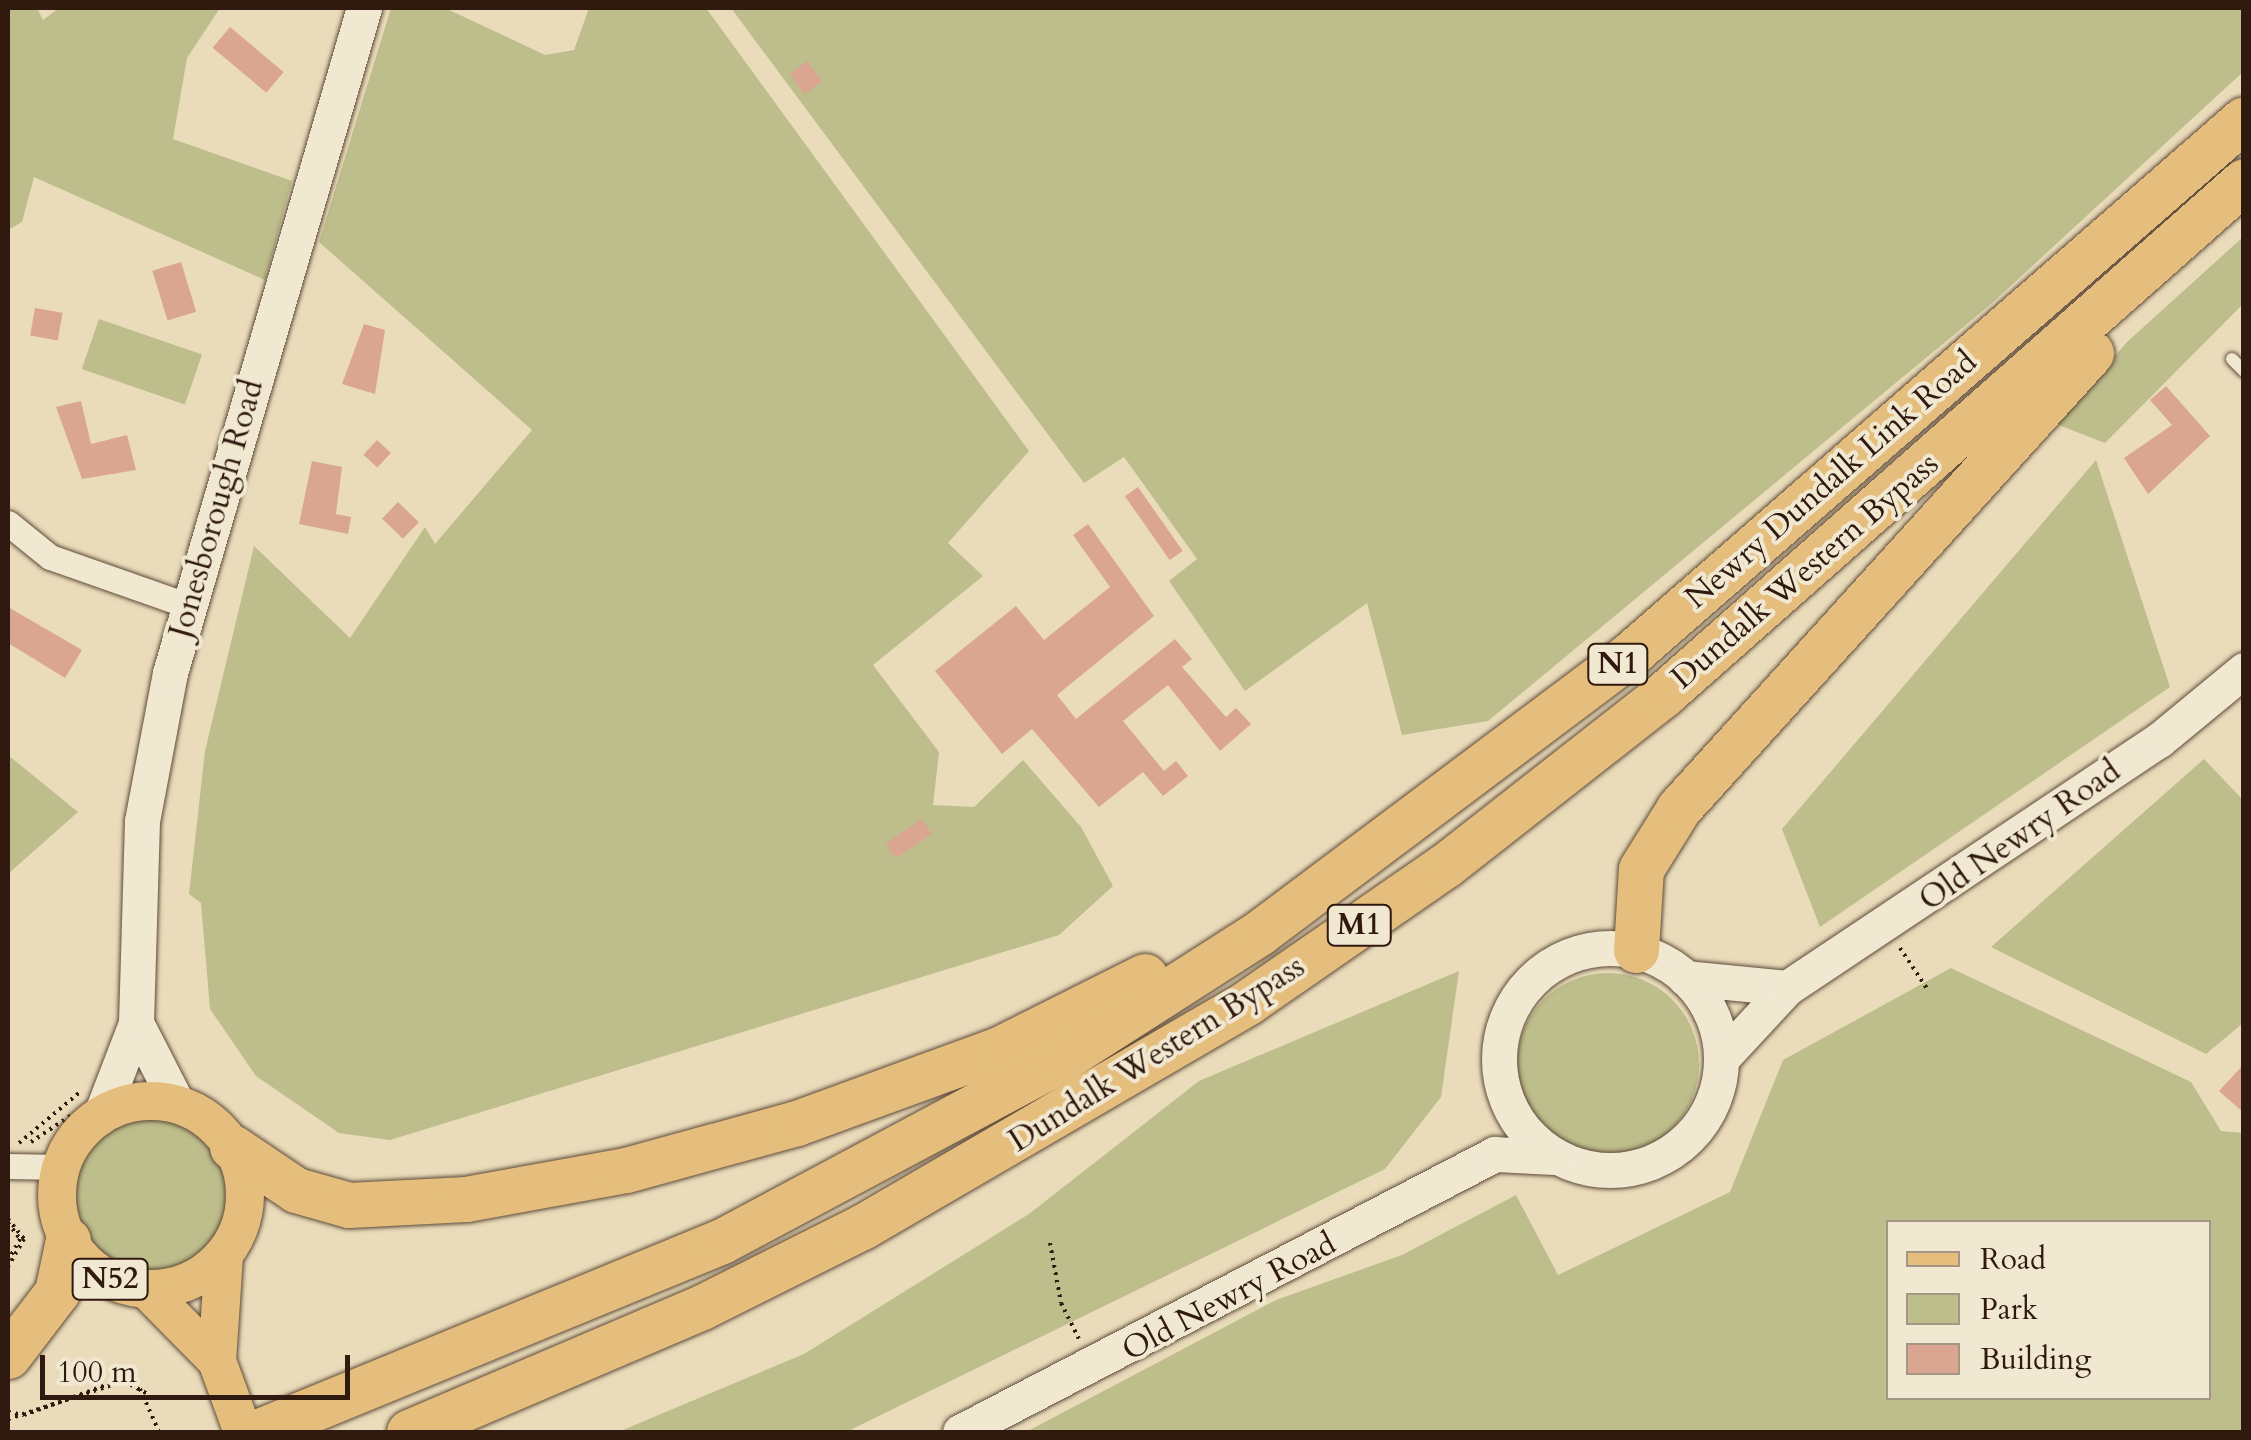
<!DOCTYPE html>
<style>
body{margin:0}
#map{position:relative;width:2251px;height:1440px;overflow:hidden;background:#eadcba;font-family:Cardo,serif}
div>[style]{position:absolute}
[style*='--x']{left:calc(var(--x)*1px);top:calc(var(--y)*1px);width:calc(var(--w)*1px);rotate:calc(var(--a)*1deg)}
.green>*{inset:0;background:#bdbe8b;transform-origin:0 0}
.round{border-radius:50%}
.building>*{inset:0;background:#dba691;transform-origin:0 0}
.path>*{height:4px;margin-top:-2px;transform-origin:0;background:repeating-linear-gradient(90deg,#30190f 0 2.5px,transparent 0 7.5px)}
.roads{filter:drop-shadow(0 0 2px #5e4a3a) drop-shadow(0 0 2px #5e4a3a)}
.lane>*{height:12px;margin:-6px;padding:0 6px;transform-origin:6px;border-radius:6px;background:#f1e8d2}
.street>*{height:25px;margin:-12.5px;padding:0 12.5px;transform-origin:12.5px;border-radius:12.5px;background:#f1e8d2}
.secondary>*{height:35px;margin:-17.5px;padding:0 17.5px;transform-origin:17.5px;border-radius:17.5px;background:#f1e8d2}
.secondary>.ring{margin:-17.5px;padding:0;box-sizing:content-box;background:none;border:35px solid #f1e8d2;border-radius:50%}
.primary>*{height:38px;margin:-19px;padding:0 19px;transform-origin:19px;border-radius:19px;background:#e5be7d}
.primary>.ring{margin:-19px;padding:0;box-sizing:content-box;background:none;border:38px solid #e5be7d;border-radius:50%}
.highway>*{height:45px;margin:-22.5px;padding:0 22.5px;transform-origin:22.5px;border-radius:22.5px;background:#e5be7d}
span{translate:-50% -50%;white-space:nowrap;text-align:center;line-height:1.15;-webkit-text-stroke:8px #f1e8d2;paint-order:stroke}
.shield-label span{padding:2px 8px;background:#f1e8d2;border:2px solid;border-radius:8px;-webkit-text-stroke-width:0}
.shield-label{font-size:30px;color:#30190f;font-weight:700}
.street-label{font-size:32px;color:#30190f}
.frame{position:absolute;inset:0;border:10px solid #30190f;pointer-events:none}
.legend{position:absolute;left:1886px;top:1220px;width:325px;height:180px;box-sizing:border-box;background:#f1e8d2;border:2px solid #a49584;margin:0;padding:12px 18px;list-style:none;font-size:30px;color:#30190f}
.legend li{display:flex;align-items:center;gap:20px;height:50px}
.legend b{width:50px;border:2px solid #a49584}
.scale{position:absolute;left:40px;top:1355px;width:310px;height:45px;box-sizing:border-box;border:5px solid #30190f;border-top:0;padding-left:12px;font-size:30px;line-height:35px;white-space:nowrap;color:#30190f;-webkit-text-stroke:8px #f1e8d2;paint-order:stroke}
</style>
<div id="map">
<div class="green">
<div style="clip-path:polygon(8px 8px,37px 8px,43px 20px,59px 8px,220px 8px,187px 58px,173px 139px,292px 181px,265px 280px,34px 177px,22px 222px,8px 230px)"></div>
<div style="clip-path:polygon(391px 8px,445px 8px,545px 55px,574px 50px,589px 8px,706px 8px,1029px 451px,948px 543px,983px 576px,873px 665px,939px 752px,933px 805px,974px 807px,1023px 760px,1081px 827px,1113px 886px,1059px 935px,390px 1140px,339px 1133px,256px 1076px,210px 1009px,201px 903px,189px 894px,205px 751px,254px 546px,350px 638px,425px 527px,435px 544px,532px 430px,319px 242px)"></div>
<div style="clip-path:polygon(731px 8px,2243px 8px,2244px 71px,1991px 304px,1488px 721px,1402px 735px,1367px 603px,1245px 691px,1169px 581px,1197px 559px,1124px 457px,1084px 483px)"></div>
<div style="clip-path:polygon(2243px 237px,2243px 304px,2105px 443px,2056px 424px,2127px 342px)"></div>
<div style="left:99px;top:319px;width:109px;height:53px;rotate:19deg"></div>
<div style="clip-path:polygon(2096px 460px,2170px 687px,1820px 927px,1782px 829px)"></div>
<div style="clip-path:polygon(8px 755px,78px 812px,8px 874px)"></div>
<div style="clip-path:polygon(2204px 759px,2244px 801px,2243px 1023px,2206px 1054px,1991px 947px)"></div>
<div style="clip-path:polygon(evenodd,1951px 968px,2191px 1082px,2221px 1131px,2243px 1133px,2243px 1432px,1026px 1432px,1276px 1300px,1402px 1255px,1516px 1195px,1558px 1275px,1730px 1192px,1783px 1060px,1951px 968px,1888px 1222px,2208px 1222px,2208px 1398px,1888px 1398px,1888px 1222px)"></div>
<div style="clip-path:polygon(1459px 971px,1441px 1097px,1385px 1169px,846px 1432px,618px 1432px,804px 1354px,1029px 1214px,1199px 1081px)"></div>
<div class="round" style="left:1517px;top:973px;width:182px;height:182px"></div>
<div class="round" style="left:74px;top:1114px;width:156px;height:156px"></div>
</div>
<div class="building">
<div style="left:230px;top:27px;width:70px;height:27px;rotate:40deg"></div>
<div style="left:807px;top:61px;width:25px;height:22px;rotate:53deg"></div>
<div style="left:181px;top:262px;width:52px;height:30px;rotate:73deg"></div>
<div style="left:35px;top:308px;width:28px;height:28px;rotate:10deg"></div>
<div style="clip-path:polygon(364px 324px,385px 330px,375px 394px,342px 384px)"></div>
<div style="clip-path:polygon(2166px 386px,2210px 436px,2148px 494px,2124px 458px,2172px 425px,2150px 400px)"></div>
<div style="clip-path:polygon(81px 401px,91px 444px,127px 435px,136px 470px,82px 479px,56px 407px)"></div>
<div style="left:377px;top:440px;width:19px;height:20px;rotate:43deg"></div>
<div style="clip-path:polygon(312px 461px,342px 467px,336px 514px,351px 517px,348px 534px,299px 524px)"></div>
<div style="left:1138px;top:487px;width:78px;height:16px;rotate:55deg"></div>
<div style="left:398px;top:502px;width:29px;height:23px;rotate:44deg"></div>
<div style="clip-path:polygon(1088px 524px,1154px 616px,1057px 695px,1076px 719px,1175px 639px,1192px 659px,1182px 667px,1226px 717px,1236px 708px,1251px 724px,1220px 751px,1168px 685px,1123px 721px,1164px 771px,1176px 761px,1188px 776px,1163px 796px,1143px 772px,1099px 807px,1032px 729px,1002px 754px,935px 671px,1016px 606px,1044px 640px,1110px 587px,1073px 535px)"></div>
<div style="clip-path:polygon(8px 607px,82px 650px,65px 678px,8px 643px)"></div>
<div style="left:922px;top:819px;width:18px;height:44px;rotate:56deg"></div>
<div style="clip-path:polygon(2244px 1064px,2244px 1113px,2219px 1091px)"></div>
</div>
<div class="path">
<div style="--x:1900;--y:948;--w:50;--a:56.3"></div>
<div style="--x:31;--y:1142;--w:50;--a:-33.7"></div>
<div style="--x:19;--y:1143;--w:80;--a:-39.9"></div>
<div style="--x:8;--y:1219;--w:26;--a:51"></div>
<div style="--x:24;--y:1239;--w:32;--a:120"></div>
<div style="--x:8;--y:1223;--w:20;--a:53"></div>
<div style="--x:20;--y:1239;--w:25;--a:119"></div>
<div style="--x:1050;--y:1243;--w:61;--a:79.6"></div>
<div style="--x:1061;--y:1303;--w:42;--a:63.4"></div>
<div style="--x:8;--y:1412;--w:16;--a:11"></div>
<div style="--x:24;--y:1415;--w:117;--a:-20"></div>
<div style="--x:134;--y:1375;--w:62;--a:66.3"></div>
<div style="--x:8;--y:1419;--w:122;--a:-18.1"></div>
<div style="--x:124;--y:1381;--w:26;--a:29"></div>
</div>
<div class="roads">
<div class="lane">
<div style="--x:2232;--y:359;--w:17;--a:45"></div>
</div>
<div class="street">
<div style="--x:8;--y:523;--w:54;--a:39"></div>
<div style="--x:50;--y:557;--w:147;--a:19.4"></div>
<div style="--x:8;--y:1166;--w:53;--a:1.1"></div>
</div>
<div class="secondary">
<div class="ring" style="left:1499px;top:948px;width:187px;height:187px"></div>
<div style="--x:1685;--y:978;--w:102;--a:5.6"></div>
<div style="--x:136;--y:1023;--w:92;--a:62.9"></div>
<div style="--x:1722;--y:1058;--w:96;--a:-47.1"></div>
<div style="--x:1787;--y:988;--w:447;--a:-33.7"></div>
<div style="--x:2159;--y:740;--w:110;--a:-39.5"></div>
<div style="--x:100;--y:1117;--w:101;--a:-69"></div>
<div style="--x:136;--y:1023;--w:202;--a:-88.3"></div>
<div style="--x:142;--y:821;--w:151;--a:-79.3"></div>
<div style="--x:170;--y:673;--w:693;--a:-73.74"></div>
<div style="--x:960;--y:1432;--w:603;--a:-27.46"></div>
<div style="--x:1495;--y:1154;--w:60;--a:2.9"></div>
</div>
<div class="primary">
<div class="ring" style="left:57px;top:1101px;width:150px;height:150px"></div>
<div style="--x:224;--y:1256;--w:105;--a:93.8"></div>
<div style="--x:217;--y:1361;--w:76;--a:69.9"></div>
<div style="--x:147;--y:1290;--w:100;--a:45.4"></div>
</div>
<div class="highway">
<div style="--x:1636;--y:950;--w:81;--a:-86.5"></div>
<div style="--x:1641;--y:869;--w:72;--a:-58.1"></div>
<div style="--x:1679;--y:808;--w:614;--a:-47.84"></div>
<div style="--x:232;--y:1147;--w:77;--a:33.9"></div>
<div style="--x:296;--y:1190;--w:55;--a:15.8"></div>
<div style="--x:349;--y:1205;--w:117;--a:-2.9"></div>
<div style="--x:466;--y:1199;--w:163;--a:-10.3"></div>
<div style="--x:626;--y:1170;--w:177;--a:-15.4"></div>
<div style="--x:797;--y:1123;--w:215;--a:-20.1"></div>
<div style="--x:999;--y:1049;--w:163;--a:-26.6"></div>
<div style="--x:8;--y:1356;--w:81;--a:-52.6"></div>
<div style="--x:57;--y:1292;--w:53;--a:-78.1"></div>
<div style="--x:257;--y:1432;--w:503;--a:-22.33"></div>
<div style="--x:722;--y:1241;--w:382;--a:-28.1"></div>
<div style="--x:1059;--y:1061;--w:237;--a:-32.6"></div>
<div style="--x:1259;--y:933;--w:469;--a:-36.9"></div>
<div style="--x:1634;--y:651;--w:809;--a:-41.09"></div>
<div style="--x:409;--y:1432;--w:319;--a:-23.1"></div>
<div style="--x:702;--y:1307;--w:179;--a:-26.6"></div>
<div style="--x:862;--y:1227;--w:447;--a:-30.2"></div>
<div style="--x:1248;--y:1002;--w:241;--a:-34.7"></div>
<div style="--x:1446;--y:865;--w:277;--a:-38.1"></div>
<div style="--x:1664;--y:694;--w:774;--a:-41.49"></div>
</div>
</div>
<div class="shield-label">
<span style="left:1618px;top:664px">N1</span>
<span style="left:1359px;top:925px">M1</span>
<span style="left:110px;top:1279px">N52</span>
</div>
<div class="street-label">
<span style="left:1831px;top:480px;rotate:-41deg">Newry Dundalk Link Road</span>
<span style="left:217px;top:509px;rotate:-74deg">Jonesborough Road</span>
<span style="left:1805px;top:571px;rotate:-41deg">Dundalk Western Bypass</span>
<span style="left:2020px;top:836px;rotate:-35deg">Old Newry Road</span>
<span style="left:1157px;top:1054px;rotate:-32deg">Dundalk Western Bypass</span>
<span style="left:1229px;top:1297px;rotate:-28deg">Old Newry Road</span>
</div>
<div class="frame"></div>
<ul class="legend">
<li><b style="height:12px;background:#e5be7d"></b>Road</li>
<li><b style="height:28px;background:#bdbe8b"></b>Park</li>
<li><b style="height:28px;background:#dba691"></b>Building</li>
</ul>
<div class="scale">100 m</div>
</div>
